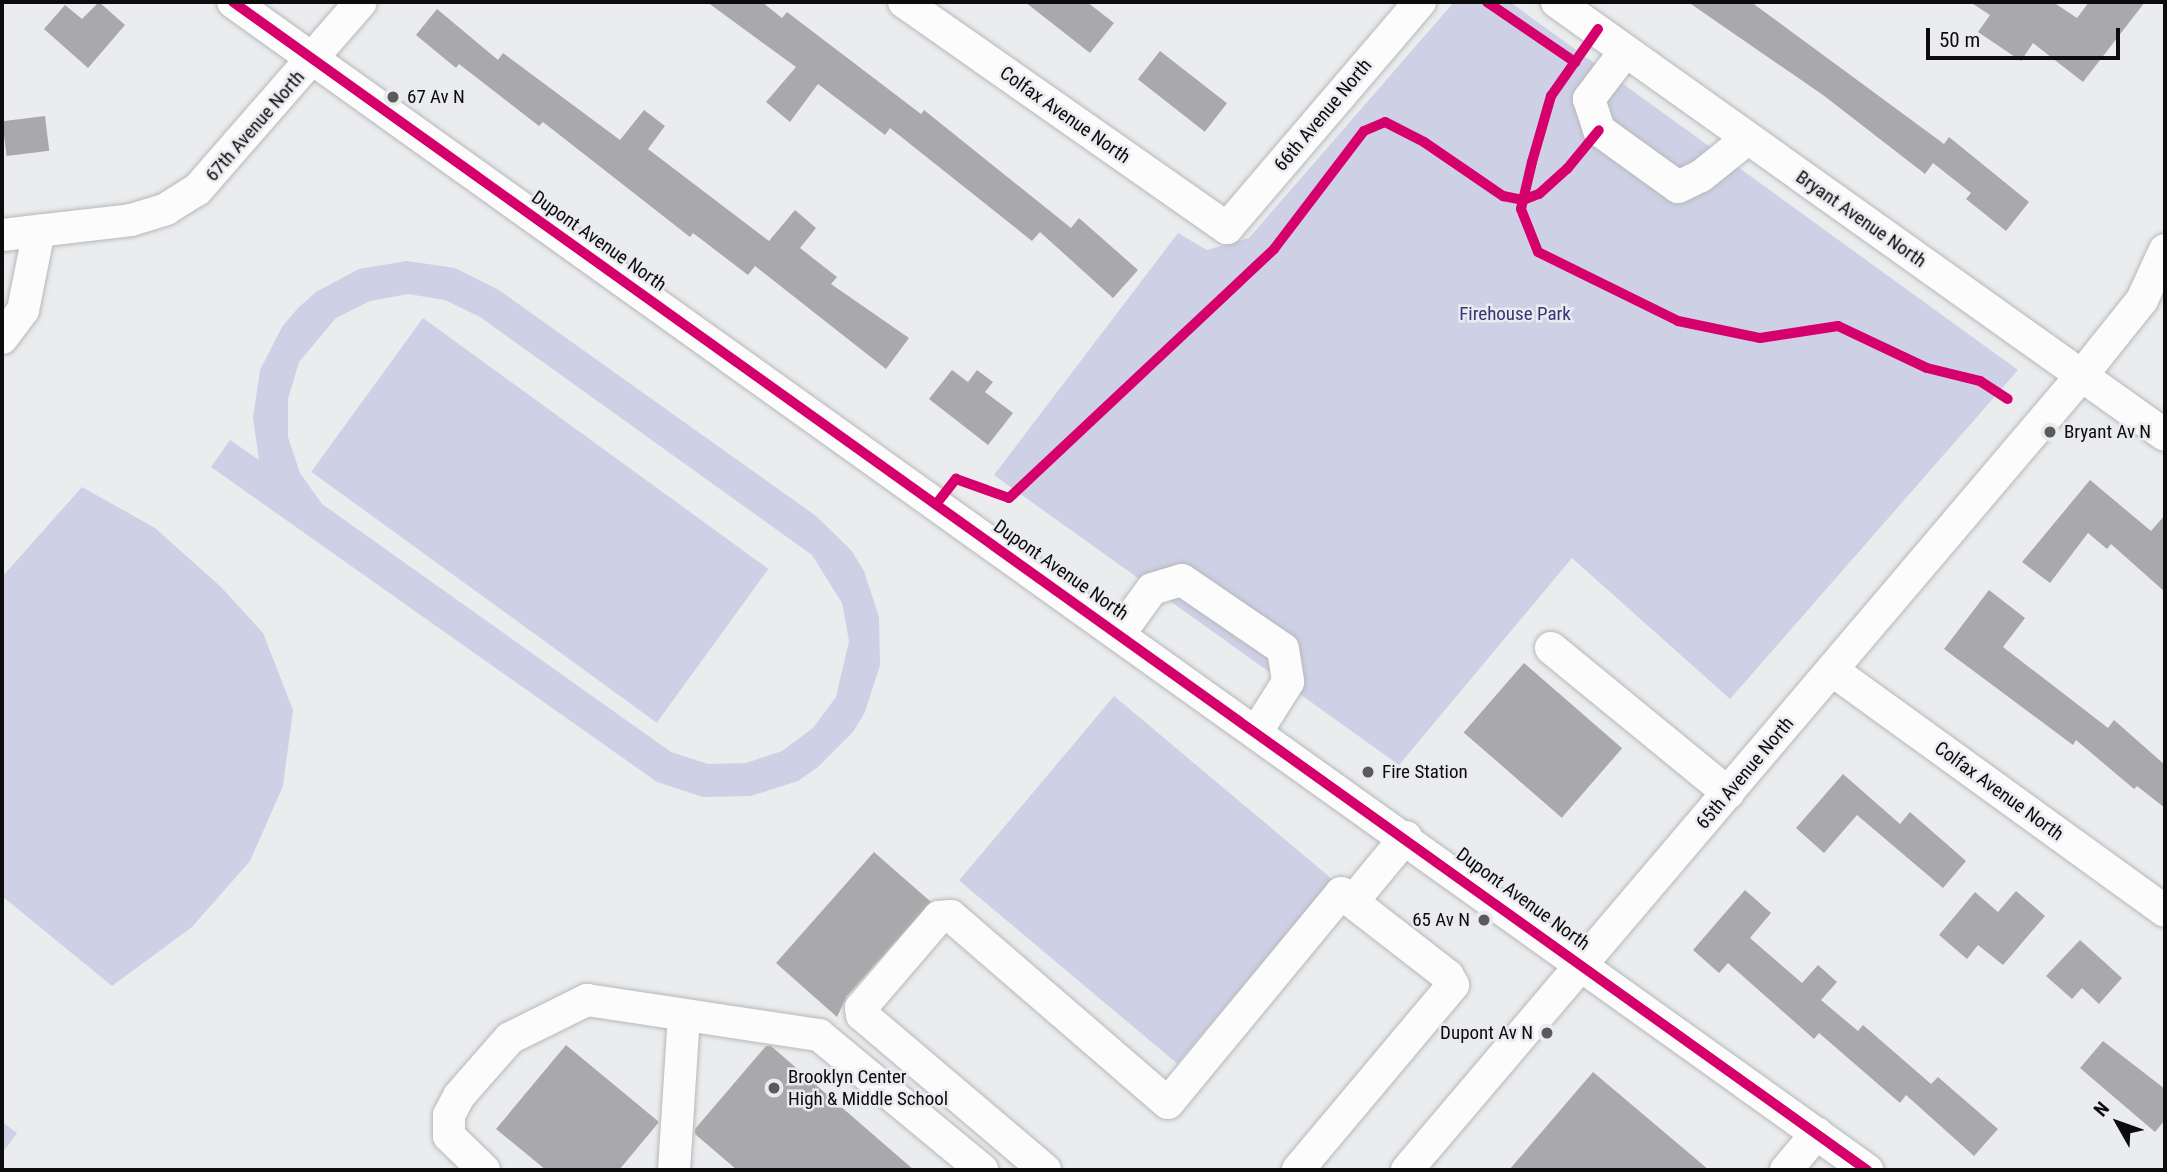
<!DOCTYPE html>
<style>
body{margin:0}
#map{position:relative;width:2167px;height:1172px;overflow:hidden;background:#ebecee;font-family:"Roboto Condensed",sans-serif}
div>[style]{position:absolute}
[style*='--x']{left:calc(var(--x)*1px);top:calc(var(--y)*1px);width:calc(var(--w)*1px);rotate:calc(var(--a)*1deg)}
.green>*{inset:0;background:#ced0e5;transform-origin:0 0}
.building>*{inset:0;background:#a9a9ab;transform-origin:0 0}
.roads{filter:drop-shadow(0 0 2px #b7b8ba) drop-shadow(0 0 2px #b7b8ba)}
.minor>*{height:32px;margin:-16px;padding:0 16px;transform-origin:16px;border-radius:16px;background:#fcfcfc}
.cycleway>*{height:10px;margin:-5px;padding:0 5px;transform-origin:5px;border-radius:5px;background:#d6006c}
.dots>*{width:19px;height:19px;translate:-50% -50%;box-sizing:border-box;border:4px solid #eaebef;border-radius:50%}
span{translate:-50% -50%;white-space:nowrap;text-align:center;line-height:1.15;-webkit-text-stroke:5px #eaebef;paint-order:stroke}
.poi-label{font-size:19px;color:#0c0c0e}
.left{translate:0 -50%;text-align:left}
.right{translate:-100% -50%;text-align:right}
.street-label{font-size:19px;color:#0c0c0e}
.park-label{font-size:19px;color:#373577}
.frame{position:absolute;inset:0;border:4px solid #0c0c0e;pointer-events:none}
.north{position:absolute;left:2083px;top:1088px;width:70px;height:70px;-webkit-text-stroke:5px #eaebef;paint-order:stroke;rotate:310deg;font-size:19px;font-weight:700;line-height:28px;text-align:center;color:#0c0c0e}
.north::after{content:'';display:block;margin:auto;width:24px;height:32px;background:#0c0c0e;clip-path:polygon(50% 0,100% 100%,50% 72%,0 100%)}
.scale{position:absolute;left:1926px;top:28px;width:194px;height:32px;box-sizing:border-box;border:4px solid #0c0c0e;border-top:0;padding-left:9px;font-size:21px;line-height:24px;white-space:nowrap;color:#0c0c0e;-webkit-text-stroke:5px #eaebef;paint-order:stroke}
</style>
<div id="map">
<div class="green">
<div style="clip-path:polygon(1454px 2px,1510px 2px,2018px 370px,1730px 699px,1572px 558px,1399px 765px,994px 475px,1178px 233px,1207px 250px,1249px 238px)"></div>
<div style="clip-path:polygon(evenodd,407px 261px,455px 268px,499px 290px,816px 516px,851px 550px,864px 571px,879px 617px,880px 665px,865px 712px,853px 732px,818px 767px,798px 781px,751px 796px,703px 797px,657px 782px,211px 467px,230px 440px,259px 460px,253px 418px,260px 370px,282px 327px,298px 308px,316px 292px,359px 269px,407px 261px,408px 294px,445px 300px,480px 317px,812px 555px,842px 603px,849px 641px,836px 697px,813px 728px,782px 751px,746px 763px,708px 764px,671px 752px,322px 504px,300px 473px,288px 437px,288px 399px,299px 362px,336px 318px,370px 301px,408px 294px)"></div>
<div style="left:423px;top:318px;width:427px;height:190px;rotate:36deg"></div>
<div style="clip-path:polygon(82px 487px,155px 528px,221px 587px,263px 633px,293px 710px,283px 786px,250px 861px,192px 927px,112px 986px,2px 896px,2px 577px)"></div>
<div style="left:1114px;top:696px;width:285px;height:241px;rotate:40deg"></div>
<div style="clip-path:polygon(2px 1122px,17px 1133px,2px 1153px)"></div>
</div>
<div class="building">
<div style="clip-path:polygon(99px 2px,125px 25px,88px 68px,44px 29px,65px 5px,82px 19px)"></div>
<div style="clip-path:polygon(707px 2px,762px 2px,782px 18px,787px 12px,921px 114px,924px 110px,1071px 228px,1079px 218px,1138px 270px,1113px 298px,1040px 232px,1032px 241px,890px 128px,885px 135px,818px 84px,790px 122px,766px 102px,796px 67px)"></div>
<div style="clip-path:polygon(1025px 2px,1087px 2px,1114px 23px,1090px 53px)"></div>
<div style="clip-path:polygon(1688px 2px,1751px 2px,1944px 144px,1949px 137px,2029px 202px,2006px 231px,1966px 199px,1971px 193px,1933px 163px,1925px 174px,1823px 95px)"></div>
<div style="clip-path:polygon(1970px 2px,2053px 2px,2077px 18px,2089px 2px,2145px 2px,2083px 82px,2033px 43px,2021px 61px,1978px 32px,1990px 15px)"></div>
<div style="clip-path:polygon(437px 9px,498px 60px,503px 53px,620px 140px,644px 110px,665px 126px,648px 149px,769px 241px,795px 210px,816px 228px,800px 248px,837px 277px,831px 284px,909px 338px,886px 369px,755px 266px,748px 275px,693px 233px,690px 237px,543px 122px,539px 126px,459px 64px,456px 68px,416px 35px)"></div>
<div style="left:1160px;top:51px;width:85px;height:36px;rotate:38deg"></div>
<div style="left:45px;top:116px;width:35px;height:43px;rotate:83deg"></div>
<div style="clip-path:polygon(952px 370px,968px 382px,977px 370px,993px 382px,985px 392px,1013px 413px,988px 445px,929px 399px)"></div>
<div style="clip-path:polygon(2090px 480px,2151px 531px,2165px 515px,2165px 592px,2111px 544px,2107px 549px,2088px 533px,2050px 583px,2022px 562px)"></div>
<div style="clip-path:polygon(1989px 590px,2025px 618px,2003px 647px,2108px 728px,2114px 720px,2165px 765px,2165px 808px,2137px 786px,2134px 789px,2076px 740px,2073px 745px,1944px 649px)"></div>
<div style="left:1524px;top:663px;width:130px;height:92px;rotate:41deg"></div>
<div style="clip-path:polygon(1843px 774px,1900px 824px,1910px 812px,1966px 861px,1943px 888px,1857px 815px,1824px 853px,1796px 828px)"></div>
<div style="clip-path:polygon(874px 852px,931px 902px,847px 996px,837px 1017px,776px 963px)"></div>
<div style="clip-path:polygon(1745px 890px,1771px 913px,1750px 938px,1802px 983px,1818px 965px,1837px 982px,1821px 1000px,1858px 1031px,1863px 1025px,1931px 1084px,1938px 1077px,1998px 1129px,1974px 1156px,1906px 1095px,1900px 1103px,1819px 1033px,1814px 1039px,1728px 963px,1719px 973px,1693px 950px)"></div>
<div style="clip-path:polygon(2016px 891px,2045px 916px,2003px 965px,1978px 945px,1967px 959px,1939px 935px,1975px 892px,1998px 912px)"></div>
<div style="clip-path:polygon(2080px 940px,2122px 978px,2099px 1004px,2082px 988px,2072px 999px,2046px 976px)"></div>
<div style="clip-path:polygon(2103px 1041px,2165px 1089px,2165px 1120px,2155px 1132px,2080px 1068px)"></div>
<div style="clip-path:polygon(566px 1045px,659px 1122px,619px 1170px,546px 1170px,496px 1129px)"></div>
<div style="clip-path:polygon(766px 1046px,771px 1046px,914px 1170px,737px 1170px,695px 1134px,695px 1129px)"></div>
<div style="clip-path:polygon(1593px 1072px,1709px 1170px,1509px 1170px)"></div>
</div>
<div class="roads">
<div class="minor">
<div style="--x:233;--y:2;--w:2009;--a:35.56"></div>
<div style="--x:904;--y:2;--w:394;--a:35"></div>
<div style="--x:1227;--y:228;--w:297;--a:-49.5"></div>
<div style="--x:1557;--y:2;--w:746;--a:35.46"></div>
<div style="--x:1624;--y:53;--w:58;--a:127.3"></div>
<div style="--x:1589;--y:99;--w:33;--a:72"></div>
<div style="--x:1599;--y:130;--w:97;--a:35.8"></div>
<div style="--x:1678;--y:187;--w:25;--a:-26"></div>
<div style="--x:1701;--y:176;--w:59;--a:-38.8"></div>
<div style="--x:2;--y:235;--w:130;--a:-6.6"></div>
<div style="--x:131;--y:220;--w:37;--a:-17"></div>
<div style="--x:166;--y:209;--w:36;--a:-32"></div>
<div style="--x:197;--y:190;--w:249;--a:-48.9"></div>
<div style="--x:2;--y:338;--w:35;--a:-53"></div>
<div style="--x:23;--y:310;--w:81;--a:-78.6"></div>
<div style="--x:1120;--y:633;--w:54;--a:-54"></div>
<div style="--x:1152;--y:589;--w:31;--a:-17"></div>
<div style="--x:1182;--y:580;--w:122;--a:34.3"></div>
<div style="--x:1283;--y:649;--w:33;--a:81"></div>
<div style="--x:1288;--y:682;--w:58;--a:122.3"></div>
<div style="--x:1551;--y:648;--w:229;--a:39.3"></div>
<div style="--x:1832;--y:670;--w:411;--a:35.9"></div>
<div style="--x:1353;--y:901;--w:83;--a:-50.4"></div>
<div style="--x:484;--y:1170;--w:49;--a:-135.8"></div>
<div style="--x:449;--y:1136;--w:21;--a:-90"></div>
<div style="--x:449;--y:1115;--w:21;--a:-62"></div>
<div style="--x:459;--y:1096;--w:77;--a:-48.7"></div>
<div style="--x:510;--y:1038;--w:86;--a:-26.3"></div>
<div style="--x:587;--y:1000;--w:235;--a:8.6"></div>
<div style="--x:819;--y:1035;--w:212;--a:39.6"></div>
<div style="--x:674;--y:1170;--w:153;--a:-86.3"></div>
<div style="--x:1045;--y:1170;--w:240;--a:-139.7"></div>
<div style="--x:862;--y:1015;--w:7;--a:-98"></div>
<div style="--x:861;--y:1008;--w:120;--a:-49.4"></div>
<div style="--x:939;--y:917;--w:12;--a:-5"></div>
<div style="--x:951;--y:916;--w:286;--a:40.8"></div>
<div style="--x:1168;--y:1103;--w:272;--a:-50.5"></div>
<div style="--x:1341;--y:893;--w:135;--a:37.8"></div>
<div style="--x:1448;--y:976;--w:10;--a:61"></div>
<div style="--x:1453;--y:985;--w:241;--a:130"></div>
<div style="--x:1407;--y:1170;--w:1043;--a:-49.67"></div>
<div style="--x:2082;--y:375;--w:96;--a:-51.3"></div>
<div style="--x:2142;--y:300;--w:55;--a:-65.3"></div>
<div style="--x:1786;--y:1170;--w:48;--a:-50"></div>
</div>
</div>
<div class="cycleway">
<div style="--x:233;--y:2;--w:2009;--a:35.56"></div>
<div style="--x:1487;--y:2;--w:107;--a:34.3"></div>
<div style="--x:1598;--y:29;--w:82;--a:125"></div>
<div style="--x:1551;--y:96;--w:69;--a:106.1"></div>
<div style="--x:1532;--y:162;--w:48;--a:103.2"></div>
<div style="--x:1521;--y:209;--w:46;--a:68.4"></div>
<div style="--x:1538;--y:252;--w:156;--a:26.2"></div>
<div style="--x:1678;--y:321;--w:84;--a:11.7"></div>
<div style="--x:1760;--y:338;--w:79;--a:-8.7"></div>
<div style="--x:1838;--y:326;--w:98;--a:25.3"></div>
<div style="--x:1927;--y:368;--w:55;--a:13.8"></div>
<div style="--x:1980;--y:381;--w:33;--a:33"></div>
<div style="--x:937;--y:503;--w:31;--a:-52"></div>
<div style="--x:956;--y:479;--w:56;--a:19.7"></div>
<div style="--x:1009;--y:498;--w:364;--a:-43.2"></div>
<div style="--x:1274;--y:249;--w:148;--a:-52.7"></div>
<div style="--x:1364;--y:131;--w:23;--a:-23"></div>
<div style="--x:1385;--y:122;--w:44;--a:27.1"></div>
<div style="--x:1424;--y:142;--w:96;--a:34.4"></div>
<div style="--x:1503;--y:196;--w:20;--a:11"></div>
<div style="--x:1523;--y:200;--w:17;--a:-21"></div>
<div style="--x:1539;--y:194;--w:38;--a:-42"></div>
<div style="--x:1567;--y:169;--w:50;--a:-50.6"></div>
</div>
<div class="dots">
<div style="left:393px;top:97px;background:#5a5a5c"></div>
<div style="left:2050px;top:432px;background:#5a5a5c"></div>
<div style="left:1368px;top:772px;background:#5a5a5c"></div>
<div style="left:1484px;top:920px;background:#5a5a5c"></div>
<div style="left:1547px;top:1033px;background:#5a5a5c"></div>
<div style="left:774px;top:1088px;background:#5a5a5c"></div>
</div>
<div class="poi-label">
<span class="left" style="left:407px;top:97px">67 Av N</span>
<span class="left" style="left:2064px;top:432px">Bryant Av N</span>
<span class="left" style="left:1382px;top:772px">Fire Station</span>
<span class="right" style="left:1470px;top:920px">65 Av N</span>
<span class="right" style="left:1533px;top:1033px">Dupont Av N</span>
<span class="left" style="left:788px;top:1088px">Brooklyn Center<br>High &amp; Middle School</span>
</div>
<div class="street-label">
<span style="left:1065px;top:115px;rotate:35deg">Colfax Avenue North</span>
<span style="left:1323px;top:115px;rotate:-50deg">66th Avenue North</span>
<span style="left:255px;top:126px;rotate:-49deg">67th Avenue North</span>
<span style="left:1861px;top:219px;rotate:35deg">Bryant Avenue North</span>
<span style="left:599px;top:241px;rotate:35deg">Dupont Avenue North</span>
<span style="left:1061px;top:570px;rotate:35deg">Dupont Avenue North</span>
<span style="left:1745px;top:773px;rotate:-50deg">65th Avenue North</span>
<span style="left:1999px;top:791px;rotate:36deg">Colfax Avenue North</span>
<span style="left:1523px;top:899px;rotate:36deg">Dupont Avenue North</span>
</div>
<div class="park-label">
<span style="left:1515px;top:314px">Firehouse Park</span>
</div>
<div class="frame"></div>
<div class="north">N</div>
<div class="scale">50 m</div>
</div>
